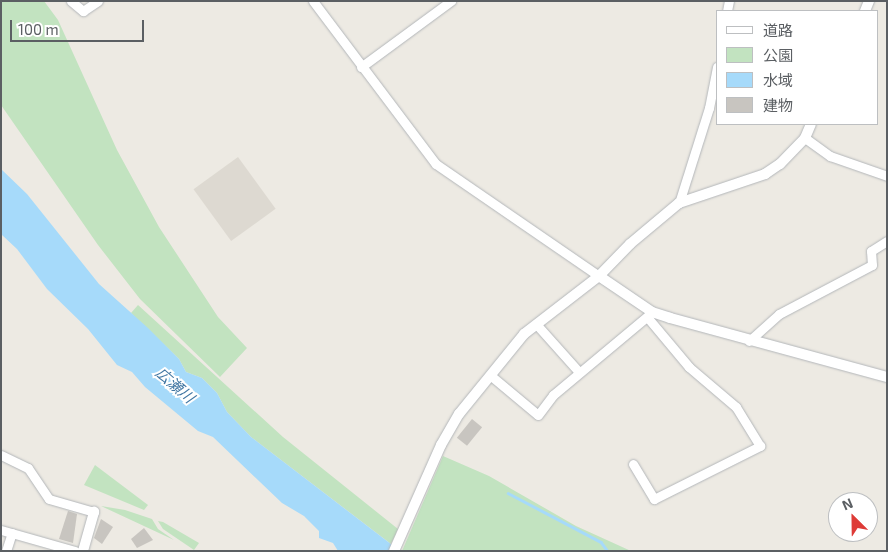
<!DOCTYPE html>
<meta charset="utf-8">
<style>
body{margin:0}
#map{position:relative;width:888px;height:552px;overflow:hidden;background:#edeae3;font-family:"Exo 2","Noto Sans JP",sans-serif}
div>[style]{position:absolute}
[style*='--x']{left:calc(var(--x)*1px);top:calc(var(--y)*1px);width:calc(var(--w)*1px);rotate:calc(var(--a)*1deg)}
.education>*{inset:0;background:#ddd9d1;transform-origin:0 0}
.green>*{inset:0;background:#c2e3c0}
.water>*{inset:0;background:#a6dafa}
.stream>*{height:2.5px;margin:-1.25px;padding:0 1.25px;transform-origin:1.25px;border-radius:1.25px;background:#a6dafa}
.building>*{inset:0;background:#c8c5c0;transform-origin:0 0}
.roads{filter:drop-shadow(0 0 1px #b3b6b9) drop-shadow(0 0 1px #b3b6b9)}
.minor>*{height:9px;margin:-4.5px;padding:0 4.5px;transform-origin:4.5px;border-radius:4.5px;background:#fff}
.tertiary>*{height:10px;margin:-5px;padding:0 5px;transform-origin:5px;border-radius:5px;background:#fff}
span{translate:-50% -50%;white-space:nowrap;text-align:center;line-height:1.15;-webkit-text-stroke:4px #fff;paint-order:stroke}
.water-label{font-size:15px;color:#4176a2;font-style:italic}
.frame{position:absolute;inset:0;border:2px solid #5b5f63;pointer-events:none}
.legend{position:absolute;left:716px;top:10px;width:162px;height:115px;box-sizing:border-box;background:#fff;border:1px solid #bdbfc1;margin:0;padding:6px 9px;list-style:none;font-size:15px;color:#5b5f63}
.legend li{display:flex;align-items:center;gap:10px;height:25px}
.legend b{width:25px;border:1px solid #bdbfc1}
.north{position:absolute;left:828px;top:492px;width:50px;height:50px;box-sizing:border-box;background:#fff;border:1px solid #bdbfc1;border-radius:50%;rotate:337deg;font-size:14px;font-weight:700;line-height:20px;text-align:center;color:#5b5f63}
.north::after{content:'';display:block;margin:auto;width:18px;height:22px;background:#de3b37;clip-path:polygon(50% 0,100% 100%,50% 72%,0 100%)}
.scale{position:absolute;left:10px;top:20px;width:134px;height:22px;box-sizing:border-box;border:2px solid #5b5f63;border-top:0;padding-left:6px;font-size:15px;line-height:18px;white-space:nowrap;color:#5b5f63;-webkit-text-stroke:4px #fff;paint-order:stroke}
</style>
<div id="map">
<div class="education">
<div style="left:238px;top:157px;width:64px;height:55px;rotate:54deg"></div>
</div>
<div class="green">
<div style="clip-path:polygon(1px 1px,44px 1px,58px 20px,117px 150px,159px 227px,218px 317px,247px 348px,220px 377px,140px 299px,98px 245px,1px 105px)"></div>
<div style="clip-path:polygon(138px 305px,283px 437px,398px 529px,391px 544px,251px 437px,227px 412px,217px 393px,202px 378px,186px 372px,179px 359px,131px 313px)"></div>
<div style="clip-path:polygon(443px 456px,489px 476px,576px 526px,631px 551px,402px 551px)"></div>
<div style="clip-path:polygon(95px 465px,148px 505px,144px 510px,84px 485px)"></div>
<div style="clip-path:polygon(101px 506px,125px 510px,152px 519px,158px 529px,174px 540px)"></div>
<div style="clip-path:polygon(158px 521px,163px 522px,199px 543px,194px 550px,163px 529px)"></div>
</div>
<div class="water">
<div style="clip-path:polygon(1px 169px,27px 194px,99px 284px,148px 328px,179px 359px,186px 372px,202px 378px,217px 393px,227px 412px,251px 437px,400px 551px,338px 551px,333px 543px,319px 538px,319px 531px,304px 516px,282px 503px,213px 437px,198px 431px,145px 387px,132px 372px,117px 365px,88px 329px,47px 289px,17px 249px,2px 235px)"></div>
</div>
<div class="stream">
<div style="--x:508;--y:493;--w:105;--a:27.8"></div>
<div style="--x:601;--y:542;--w:10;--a:53"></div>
</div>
<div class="building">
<div style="left:472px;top:419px;width:13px;height:24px;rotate:39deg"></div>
<div style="clip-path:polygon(68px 511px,77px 514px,73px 543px,59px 539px)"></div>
<div style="clip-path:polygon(101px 519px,113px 527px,102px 544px,94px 538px)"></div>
<div style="clip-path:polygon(144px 528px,153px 540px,137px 548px,131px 539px)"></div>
</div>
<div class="roads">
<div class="minor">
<div style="--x:71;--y:1;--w:16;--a:40"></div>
<div style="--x:83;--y:11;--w:18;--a:-34"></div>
<div style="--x:313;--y:1;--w:204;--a:53"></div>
<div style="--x:436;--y:164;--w:198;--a:34.5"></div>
<div style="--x:727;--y:11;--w:10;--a:-79"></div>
<div style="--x:361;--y:67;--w:112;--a:-36.3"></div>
<div style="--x:805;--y:138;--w:31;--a:36"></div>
<div style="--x:830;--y:156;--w:60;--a:19.3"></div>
<div style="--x:679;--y:203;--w:100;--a:-72.5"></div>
<div style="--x:709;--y:108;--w:42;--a:-79"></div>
<div style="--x:537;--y:325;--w:63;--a:48.2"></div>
<div style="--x:749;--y:341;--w:40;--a:-42"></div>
<div style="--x:779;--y:314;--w:105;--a:-27.8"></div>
<div style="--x:872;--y:265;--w:14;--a:-94"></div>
<div style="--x:871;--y:251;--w:19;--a:-32"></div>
<div style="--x:490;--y:375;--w:62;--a:39.8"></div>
<div style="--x:538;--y:415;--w:25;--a:-53"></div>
<div style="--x:553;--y:395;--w:126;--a:-39.9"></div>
<div style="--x:1;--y:455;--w:30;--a:26"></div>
<div style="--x:28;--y:468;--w:37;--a:56"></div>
<div style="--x:49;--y:499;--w:47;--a:16.1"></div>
<div style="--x:633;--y:464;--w:41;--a:59"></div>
<div style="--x:654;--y:499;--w:119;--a:-26.6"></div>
<div style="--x:760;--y:446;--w:46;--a:-121.6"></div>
<div style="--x:736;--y:407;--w:62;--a:-139.6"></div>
<div style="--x:689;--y:367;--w:65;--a:-130"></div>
<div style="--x:1;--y:530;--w:77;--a:15.8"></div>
<div style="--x:6;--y:551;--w:19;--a:-72"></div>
</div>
<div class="tertiary">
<div style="--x:865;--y:11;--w:11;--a:-68"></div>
<div style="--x:599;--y:276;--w:64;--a:34.2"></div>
<div style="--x:652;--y:312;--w:19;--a:18"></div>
<div style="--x:670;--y:318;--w:225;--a:15.2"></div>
<div style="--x:83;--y:551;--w:41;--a:-74.2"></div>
<div style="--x:394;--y:551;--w:116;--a:-66.1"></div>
<div style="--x:441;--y:445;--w:36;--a:-60"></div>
<div style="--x:459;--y:414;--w:103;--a:-50.9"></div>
<div style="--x:524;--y:334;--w:95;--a:-37.7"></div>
<div style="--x:599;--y:276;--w:45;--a:-45.9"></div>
<div style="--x:630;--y:244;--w:64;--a:-39.9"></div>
<div style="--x:679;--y:203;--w:91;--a:-18.6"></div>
<div style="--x:765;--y:174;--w:18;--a:-34"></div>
<div style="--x:780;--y:164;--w:36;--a:-46"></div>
<div style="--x:805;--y:138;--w:15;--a:-67"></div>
</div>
</div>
<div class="water-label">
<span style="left:175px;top:385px;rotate:41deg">広瀬川</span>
</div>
<div class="frame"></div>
<ul class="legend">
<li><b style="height:6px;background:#fff"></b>道路</li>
<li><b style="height:14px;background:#c2e3c0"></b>公園</li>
<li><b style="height:14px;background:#a6dafa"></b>水域</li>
<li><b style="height:14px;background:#c8c5c0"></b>建物</li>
</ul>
<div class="north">N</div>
<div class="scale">100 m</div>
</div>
